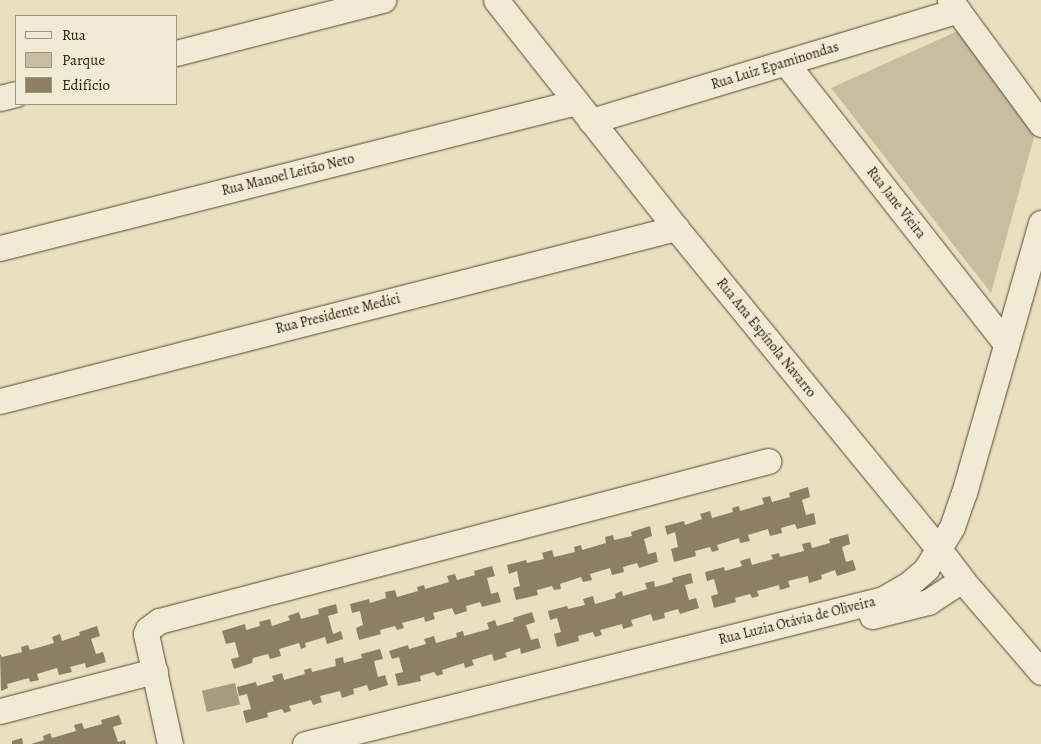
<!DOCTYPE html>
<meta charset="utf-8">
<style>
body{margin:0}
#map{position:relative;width:1041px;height:744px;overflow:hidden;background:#e9e0c0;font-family:Alegreya,serif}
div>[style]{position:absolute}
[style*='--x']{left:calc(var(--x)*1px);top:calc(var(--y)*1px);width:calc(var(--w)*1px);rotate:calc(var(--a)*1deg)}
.green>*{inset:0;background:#c8be9f}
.water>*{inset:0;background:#a79b7f;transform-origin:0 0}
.building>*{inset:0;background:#8c7f64}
.roads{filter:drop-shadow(0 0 1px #584830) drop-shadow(0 0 1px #584830)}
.minor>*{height:25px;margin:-12.5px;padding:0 12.5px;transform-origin:12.5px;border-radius:12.5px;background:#f1ebd6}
span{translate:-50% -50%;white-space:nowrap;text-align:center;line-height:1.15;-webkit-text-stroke:4px #f1ebd6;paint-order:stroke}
.street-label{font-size:14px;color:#281600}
.legend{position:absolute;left:15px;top:15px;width:162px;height:90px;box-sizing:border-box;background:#f1ebd6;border:1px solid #a19680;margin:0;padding:6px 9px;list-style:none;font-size:15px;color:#281600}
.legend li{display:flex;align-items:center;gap:10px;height:25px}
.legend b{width:25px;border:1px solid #a19680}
</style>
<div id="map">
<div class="green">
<div style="clip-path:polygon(960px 30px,1036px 130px,991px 293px,831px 88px)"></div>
</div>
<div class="water">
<div style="left:235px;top:683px;width:22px;height:34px;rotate:77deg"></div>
</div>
<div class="building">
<div style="clip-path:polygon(808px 487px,810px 497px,802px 500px,806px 515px,814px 513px,816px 524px,797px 529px,795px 524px,781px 528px,782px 533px,770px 536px,768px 529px,748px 535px,750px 541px,740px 543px,739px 538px,717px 545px,719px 550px,712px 552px,710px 547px,695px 551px,696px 556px,674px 562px,671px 549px,678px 547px,675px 532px,667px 535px,665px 526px,684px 521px,685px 525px,702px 519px,700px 514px,710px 511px,712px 518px,733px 512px,732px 508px,739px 506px,740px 511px,764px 504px,762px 498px,770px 496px,772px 502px,790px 497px,789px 493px)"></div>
<div style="clip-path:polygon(650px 526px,652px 536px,644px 539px,648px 554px,656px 552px,658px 562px,639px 568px,637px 563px,623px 567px,624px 572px,612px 575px,610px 568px,590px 574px,592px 580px,583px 582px,581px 577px,560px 584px,561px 589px,554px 590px,552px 586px,537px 590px,538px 595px,516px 600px,513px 588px,520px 586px,517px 571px,509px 574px,507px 565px,526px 560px,527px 563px,544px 559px,542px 553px,552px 550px,554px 557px,575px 552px,574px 547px,581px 545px,582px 550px,606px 543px,605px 537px,613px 535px,614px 540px,632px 536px,631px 532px)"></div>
<div style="clip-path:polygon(848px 534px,850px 544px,842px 547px,846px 562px,853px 560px,856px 570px,837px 576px,835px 570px,821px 575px,822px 579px,809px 583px,808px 576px,788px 581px,790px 587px,780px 590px,779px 585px,757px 591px,759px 596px,752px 598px,750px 594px,735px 598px,736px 602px,714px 608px,711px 596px,718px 594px,714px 579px,707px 581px,705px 572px,724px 567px,725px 571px,742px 566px,740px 561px,750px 558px,752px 565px,773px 559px,771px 555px,779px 553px,780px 557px,804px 551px,802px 544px,810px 542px,812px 548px,830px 543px,829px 539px)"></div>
<div style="clip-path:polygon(492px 566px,495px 576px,487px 578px,491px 594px,498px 592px,501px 602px,482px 607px,480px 602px,466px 606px,467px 611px,455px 615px,452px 608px,433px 613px,435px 619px,425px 622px,424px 617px,402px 623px,404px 628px,397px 630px,395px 626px,380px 630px,381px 634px,359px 640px,356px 628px,363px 625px,360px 611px,352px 613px,350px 604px,369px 599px,370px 603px,386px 598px,385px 592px,395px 590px,397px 597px,418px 591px,417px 587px,424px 585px,425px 589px,449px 582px,447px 576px,455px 574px,457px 580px,475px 575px,474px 571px)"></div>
<div style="clip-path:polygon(691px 573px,693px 583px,685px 585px,689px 600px,696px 598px,699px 608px,680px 614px,678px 609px,664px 613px,665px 618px,653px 621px,651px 614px,631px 620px,633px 626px,623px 629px,622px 624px,600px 630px,602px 635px,595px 637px,593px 632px,578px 636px,579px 641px,557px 647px,554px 634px,561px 632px,557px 618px,550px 620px,548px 611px,567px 606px,568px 609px,585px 605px,583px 599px,593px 596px,595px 604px,616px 598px,615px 594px,622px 591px,623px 596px,647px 589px,645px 583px,654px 581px,655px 587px,673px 582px,672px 578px)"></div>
<div style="clip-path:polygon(336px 604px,338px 613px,328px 616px,333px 634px,341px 631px,343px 639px,327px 644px,325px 637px,305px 643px,306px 647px,301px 649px,299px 643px,279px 649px,281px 656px,270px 659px,268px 654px,253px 658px,252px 663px,234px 669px,231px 659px,239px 657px,235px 642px,226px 644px,222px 631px,245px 624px,246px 630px,260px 626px,259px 622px,270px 619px,272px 626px,290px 620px,288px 616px,299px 612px,301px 619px,319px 614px,318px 609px)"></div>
<div style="clip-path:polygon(532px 612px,535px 622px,526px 625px,531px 640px,538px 638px,541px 648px,521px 654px,520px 648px,505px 653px,507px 657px,494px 661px,492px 654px,472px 660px,474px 665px,465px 668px,464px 663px,442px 670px,443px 674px,437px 676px,434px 672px,420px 676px,421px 681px,398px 686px,395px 674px,403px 672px,399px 657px,392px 659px,389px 651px,408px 645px,409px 649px,426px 644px,424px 639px,434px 636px,436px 643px,457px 637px,456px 633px,463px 631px,464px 636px,489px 629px,487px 623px,495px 620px,497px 626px,514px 621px,513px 618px)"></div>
<div style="clip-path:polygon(97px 626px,100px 636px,91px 639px,96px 654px,103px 652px,106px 662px,86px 668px,85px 663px,70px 667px,72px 672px,59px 675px,57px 668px,37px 674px,39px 680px,30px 682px,29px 678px,7px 684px,8px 688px,1px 691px,0 654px,2px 657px,22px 652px,21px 647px,28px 645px,30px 650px,54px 643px,52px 637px,60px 634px,62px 641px,80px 635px,79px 632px)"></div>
<div style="clip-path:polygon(380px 649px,383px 659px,374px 661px,378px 677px,385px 675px,388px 685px,369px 691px,367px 685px,353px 689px,354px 694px,342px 698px,340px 691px,320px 696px,322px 702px,313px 705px,311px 700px,289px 706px,291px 711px,284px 713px,282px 709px,267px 713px,268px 717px,246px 723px,243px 711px,251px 709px,247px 694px,239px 696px,237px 687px,256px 682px,257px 686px,274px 681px,272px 676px,282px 673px,284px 680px,305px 674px,304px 670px,311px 668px,312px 672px,336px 666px,335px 659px,343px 657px,344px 663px,362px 658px,361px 654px)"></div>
<div style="clip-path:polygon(119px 715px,122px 724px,113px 727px,118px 742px,125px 740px,126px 744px,31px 744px,44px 740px,43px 736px,50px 733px,52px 738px,76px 731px,74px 725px,82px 723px,84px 729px,102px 724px,101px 720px)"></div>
<div style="clip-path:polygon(22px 738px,23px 744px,12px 744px,12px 741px)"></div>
</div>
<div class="roads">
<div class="minor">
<div style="--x:496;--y:0;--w:290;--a:51.7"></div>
<div style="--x:676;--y:228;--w:415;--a:50.7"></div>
<div style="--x:939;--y:549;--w:39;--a:53"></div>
<div style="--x:962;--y:580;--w:121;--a:49.3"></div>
<div style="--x:950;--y:0;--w:154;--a:53.7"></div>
<div style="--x:176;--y:53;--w:214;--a:-14.4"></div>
<div style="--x:786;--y:63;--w:357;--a:51.9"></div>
<div style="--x:0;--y:98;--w:16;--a:-14"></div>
<div style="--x:591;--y:121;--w:383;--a:-16.8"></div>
<div style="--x:0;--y:248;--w:594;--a:-14.22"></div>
<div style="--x:0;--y:401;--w:698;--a:-14.35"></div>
<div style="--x:872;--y:616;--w:58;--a:-14"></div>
<div style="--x:928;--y:602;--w:40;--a:-32.9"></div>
<div style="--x:0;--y:711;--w:160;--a:-14.5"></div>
<div style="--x:170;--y:744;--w:113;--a:-102.3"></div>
<div style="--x:146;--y:634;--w:5;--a:-68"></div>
<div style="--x:148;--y:629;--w:14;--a:-36"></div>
<div style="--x:159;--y:621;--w:630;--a:-14.72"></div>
<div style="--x:305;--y:744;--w:596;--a:-14.08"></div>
<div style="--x:883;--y:599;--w:30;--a:-30"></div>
<div style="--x:909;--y:584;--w:23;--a:-41"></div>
<div style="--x:926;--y:569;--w:49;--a:-58.2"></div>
<div style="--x:952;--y:527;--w:36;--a:-71"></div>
<div style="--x:964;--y:493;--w:281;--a:-74.1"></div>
</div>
</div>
<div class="street-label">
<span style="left:775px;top:66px;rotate:-17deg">Rua Luiz Epaminondas</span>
<span style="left:288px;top:175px;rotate:-14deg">Rua Manoel Leitão Neto</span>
<span style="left:896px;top:203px;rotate:52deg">Rua Jane Vieira</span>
<span style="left:338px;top:314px;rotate:-14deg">Rua Presidente Medici</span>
<span style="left:766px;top:338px;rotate:51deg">Rua Ana Espínola Navarro</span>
<span style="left:797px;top:621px;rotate:-14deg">Rua Luzia Otávia de Oliveira</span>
</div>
<ul class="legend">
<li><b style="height:6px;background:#f1ebd6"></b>Rua</li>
<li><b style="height:14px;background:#c8be9f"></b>Parque</li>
<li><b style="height:14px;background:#8c7f64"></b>Edifício</li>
</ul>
</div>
